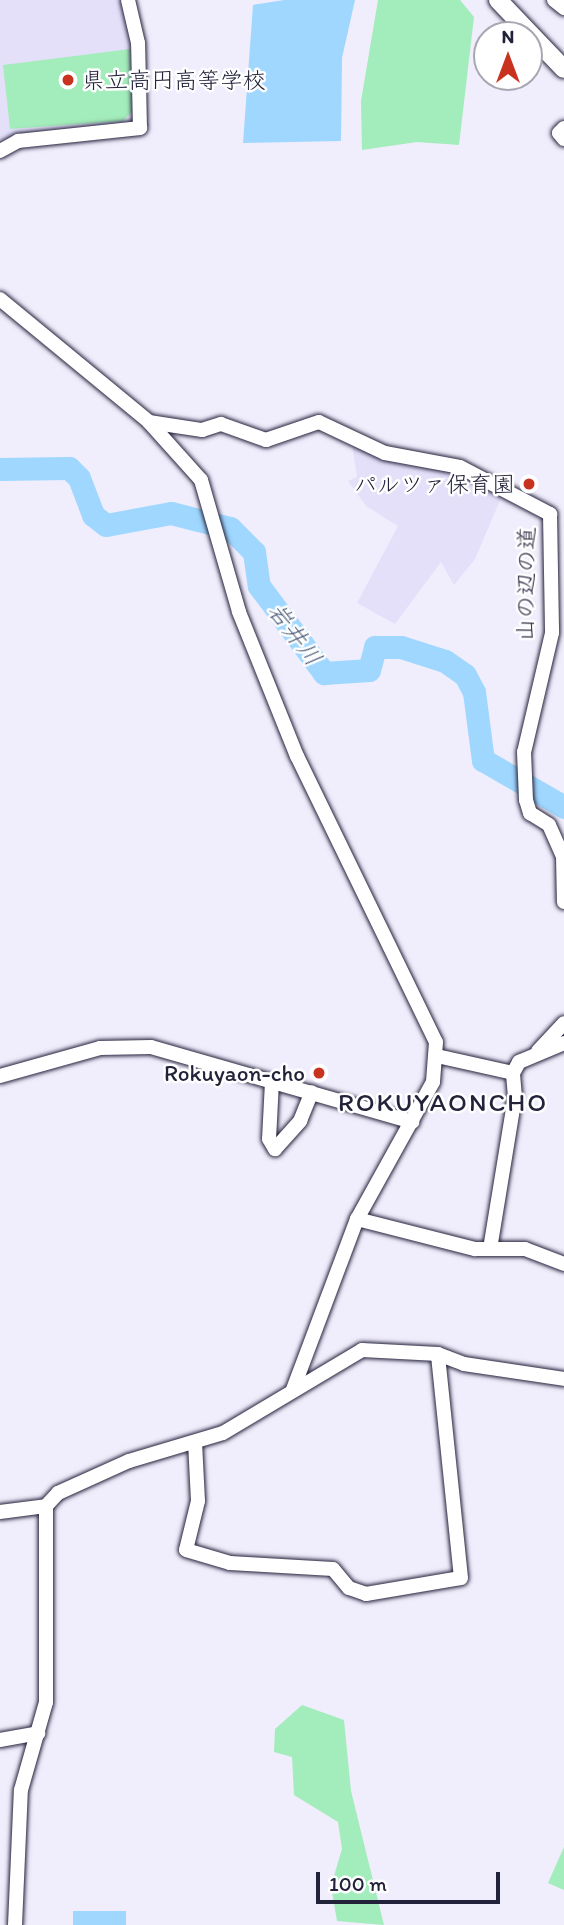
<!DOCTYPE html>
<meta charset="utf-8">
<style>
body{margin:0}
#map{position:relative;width:564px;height:1925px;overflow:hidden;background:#f0edfc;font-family:Itim,"Klee One",sans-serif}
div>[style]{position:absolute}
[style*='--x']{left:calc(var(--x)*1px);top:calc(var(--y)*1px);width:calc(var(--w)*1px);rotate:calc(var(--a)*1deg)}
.built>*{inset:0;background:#e5e0fa}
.green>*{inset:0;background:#a3ecbb}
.water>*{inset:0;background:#9fd7ff;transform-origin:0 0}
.river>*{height:23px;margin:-11.5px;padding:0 11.5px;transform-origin:11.5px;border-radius:11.5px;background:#9fd7ff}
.roads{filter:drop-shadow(0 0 2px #22223b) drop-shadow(0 0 2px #22223b)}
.minor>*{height:14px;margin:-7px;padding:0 7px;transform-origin:7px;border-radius:7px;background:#fff}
.major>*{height:18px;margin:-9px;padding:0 9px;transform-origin:9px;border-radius:9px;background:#fff}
.dots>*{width:19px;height:19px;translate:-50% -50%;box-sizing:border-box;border:4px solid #fff;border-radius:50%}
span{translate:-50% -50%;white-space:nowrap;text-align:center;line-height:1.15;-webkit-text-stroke:5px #fff;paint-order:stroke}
.poi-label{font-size:23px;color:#22223b}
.left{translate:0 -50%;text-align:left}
.right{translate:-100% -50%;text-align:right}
.street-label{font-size:23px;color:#22223b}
.water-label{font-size:24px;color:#485876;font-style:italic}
.quarter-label{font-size:26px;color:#22223b;letter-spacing:2px}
.north{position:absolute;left:473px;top:21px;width:70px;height:70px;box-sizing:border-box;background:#fff;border:2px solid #a7a7b1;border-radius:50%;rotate:0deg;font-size:19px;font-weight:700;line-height:28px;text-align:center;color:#22223b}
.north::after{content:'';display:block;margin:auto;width:24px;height:32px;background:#c8321e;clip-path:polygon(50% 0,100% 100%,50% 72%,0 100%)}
.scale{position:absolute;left:316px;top:1872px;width:184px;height:32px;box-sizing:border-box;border:4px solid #22223b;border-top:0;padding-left:9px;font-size:21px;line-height:24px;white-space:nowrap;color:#22223b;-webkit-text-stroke:5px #fff;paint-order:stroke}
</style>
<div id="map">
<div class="built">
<div style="clip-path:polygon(0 0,124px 0,134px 43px,134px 125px,0 140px)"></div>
<div style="clip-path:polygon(352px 445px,457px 469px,501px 498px,475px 559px,454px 585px,441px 562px,395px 624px,357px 603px,398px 526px,366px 506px,348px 481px,357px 477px)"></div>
</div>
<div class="green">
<div style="clip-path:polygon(378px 0,460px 0,474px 17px,459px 145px,417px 142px,362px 150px,361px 101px)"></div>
<div style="clip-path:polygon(130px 49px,132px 112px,123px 121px,10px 129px,3px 65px)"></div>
<div style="clip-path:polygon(302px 1705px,344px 1720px,351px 1791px,384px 1925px,337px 1921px,331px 1886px,342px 1849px,338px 1822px,294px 1795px,292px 1757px,274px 1752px,275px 1729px)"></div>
<div style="clip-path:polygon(564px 1847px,564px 1890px,548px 1883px)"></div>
</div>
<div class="water">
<div style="clip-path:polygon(284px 0,355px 0,342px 58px,341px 141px,243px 143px,253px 5px)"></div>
<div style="left:73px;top:1911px;width:53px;height:14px"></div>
</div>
<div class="river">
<div style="--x:0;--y:469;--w:69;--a:-0.8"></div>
<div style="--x:69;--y:468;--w:14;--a:45"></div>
<div style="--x:79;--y:478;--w:40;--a:69"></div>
<div style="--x:93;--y:515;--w:16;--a:38"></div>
<div style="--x:106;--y:525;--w:66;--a:-10.5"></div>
<div style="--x:171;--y:513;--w:61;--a:14.3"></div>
<div style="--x:230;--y:528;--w:34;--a:45"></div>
<div style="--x:254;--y:552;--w:34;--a:82"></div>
<div style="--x:259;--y:586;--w:109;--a:53.2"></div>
<div style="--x:324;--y:673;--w:45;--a:-3.8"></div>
<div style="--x:369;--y:670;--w:24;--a:-75"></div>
<div style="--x:375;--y:647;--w:26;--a:0"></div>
<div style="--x:401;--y:647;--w:46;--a:17.7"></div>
<div style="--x:445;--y:661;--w:24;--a:35"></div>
<div style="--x:465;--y:675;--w:19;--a:62"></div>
<div style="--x:474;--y:692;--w:69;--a:82.5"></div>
<div style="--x:483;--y:760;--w:94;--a:30.1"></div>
</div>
<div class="roads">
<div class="minor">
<div style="--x:554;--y:0;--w:13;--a:39"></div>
<div style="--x:564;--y:128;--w:7;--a:135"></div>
<div style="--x:559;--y:133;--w:8;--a:50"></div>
<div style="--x:0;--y:151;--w:21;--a:-29"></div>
<div style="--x:18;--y:141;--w:123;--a:-6.1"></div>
<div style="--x:140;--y:128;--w:85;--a:-91.3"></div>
<div style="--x:138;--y:43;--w:44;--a:-103.1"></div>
<div style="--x:0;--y:299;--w:193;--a:39.5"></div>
<div style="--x:149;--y:422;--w:78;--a:48.1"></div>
<div style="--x:201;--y:480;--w:137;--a:73.9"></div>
<div style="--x:239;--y:612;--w:155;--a:68.1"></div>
<div style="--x:297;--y:756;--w:318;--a:64.1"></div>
<div style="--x:436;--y:1042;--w:40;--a:94.3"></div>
<div style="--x:433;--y:1082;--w:157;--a:119"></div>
<div style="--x:357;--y:1219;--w:182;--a:110.6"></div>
<div style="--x:149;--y:422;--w:54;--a:8.6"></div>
<div style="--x:202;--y:430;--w:20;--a:-18"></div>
<div style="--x:221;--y:424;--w:48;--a:19.6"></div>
<div style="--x:266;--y:440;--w:56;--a:-18.8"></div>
<div style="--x:319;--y:422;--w:73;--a:25.2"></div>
<div style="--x:385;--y:453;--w:76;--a:10.6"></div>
<div style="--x:460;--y:467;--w:102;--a:27.6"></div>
<div style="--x:550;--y:514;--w:119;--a:89"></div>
<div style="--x:552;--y:633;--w:122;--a:103.2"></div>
<div style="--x:524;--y:752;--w:48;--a:87.6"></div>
<div style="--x:526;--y:800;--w:14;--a:73"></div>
<div style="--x:530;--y:813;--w:22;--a:32"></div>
<div style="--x:549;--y:825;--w:34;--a:66"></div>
<div style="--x:563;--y:856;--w:46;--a:88.8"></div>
<div style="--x:538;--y:1051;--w:38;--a:-47"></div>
<div style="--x:437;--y:1056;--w:78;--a:12.6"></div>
<div style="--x:0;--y:1076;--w:104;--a:-15.6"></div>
<div style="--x:100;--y:1048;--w:51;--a:-1.1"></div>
<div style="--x:151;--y:1047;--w:272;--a:16"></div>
<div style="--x:272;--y:1082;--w:57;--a:93"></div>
<div style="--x:269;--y:1139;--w:12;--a:59"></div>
<div style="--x:275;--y:1149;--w:38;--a:-48"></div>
<div style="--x:300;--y:1121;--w:31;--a:-68"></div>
<div style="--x:357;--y:1219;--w:122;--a:14.3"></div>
<div style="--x:475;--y:1249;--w:50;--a:0"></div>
<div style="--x:525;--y:1249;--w:42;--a:21"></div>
<div style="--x:490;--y:1249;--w:154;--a:-80.7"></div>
<div style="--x:515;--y:1097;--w:24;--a:-95"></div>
<div style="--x:513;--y:1073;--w:13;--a:-61"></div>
<div style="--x:519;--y:1062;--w:49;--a:-22.9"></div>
<div style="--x:195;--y:1442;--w:59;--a:87.1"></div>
<div style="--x:198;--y:1501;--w:50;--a:103.8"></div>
<div style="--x:186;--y:1550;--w:46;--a:16.5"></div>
<div style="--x:230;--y:1563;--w:103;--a:3.3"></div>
<div style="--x:333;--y:1569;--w:25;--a:50"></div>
<div style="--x:349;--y:1588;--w:18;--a:19"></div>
<div style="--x:366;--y:1594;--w:96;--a:-9.6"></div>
<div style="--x:461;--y:1578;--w:225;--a:-95.9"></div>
<div style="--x:0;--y:1512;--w:46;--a:-7.4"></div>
<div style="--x:46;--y:1506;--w:18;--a:-47"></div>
<div style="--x:58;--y:1493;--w:78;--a:-24.3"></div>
<div style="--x:129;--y:1461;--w:98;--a:-16.6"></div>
<div style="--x:223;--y:1433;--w:162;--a:-30.8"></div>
<div style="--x:362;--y:1350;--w:76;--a:3"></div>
<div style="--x:438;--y:1354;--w:28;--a:21"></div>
<div style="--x:464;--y:1364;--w:101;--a:8.5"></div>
<div style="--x:0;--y:1740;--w:39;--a:-10"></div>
<div style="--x:15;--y:1925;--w:135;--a:-87.5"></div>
<div style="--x:21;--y:1790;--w:91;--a:-74.1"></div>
<div style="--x:46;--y:1702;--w:196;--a:-90"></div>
</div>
<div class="major">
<div style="--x:498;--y:0;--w:95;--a:46.3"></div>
</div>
</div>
<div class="dots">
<div style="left:68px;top:80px;background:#c8321e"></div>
<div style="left:529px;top:484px;background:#c8321e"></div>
<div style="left:319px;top:1073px;background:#c8321e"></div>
</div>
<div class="poi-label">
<span class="left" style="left:82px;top:80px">県立高円高等学校</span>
<span class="right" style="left:515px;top:484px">パルツァ保育園</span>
<span class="right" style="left:305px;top:1073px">Rokuyaon-cho</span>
</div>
<div class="street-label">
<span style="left:526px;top:584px;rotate:-89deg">山の辺の道</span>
</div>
<div class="water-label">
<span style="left:295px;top:634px;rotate:53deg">岩井川</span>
</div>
<div class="quarter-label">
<span style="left:443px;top:1103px">ROKUYAONCHO</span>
</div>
<div class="north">N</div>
<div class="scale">100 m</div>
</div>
